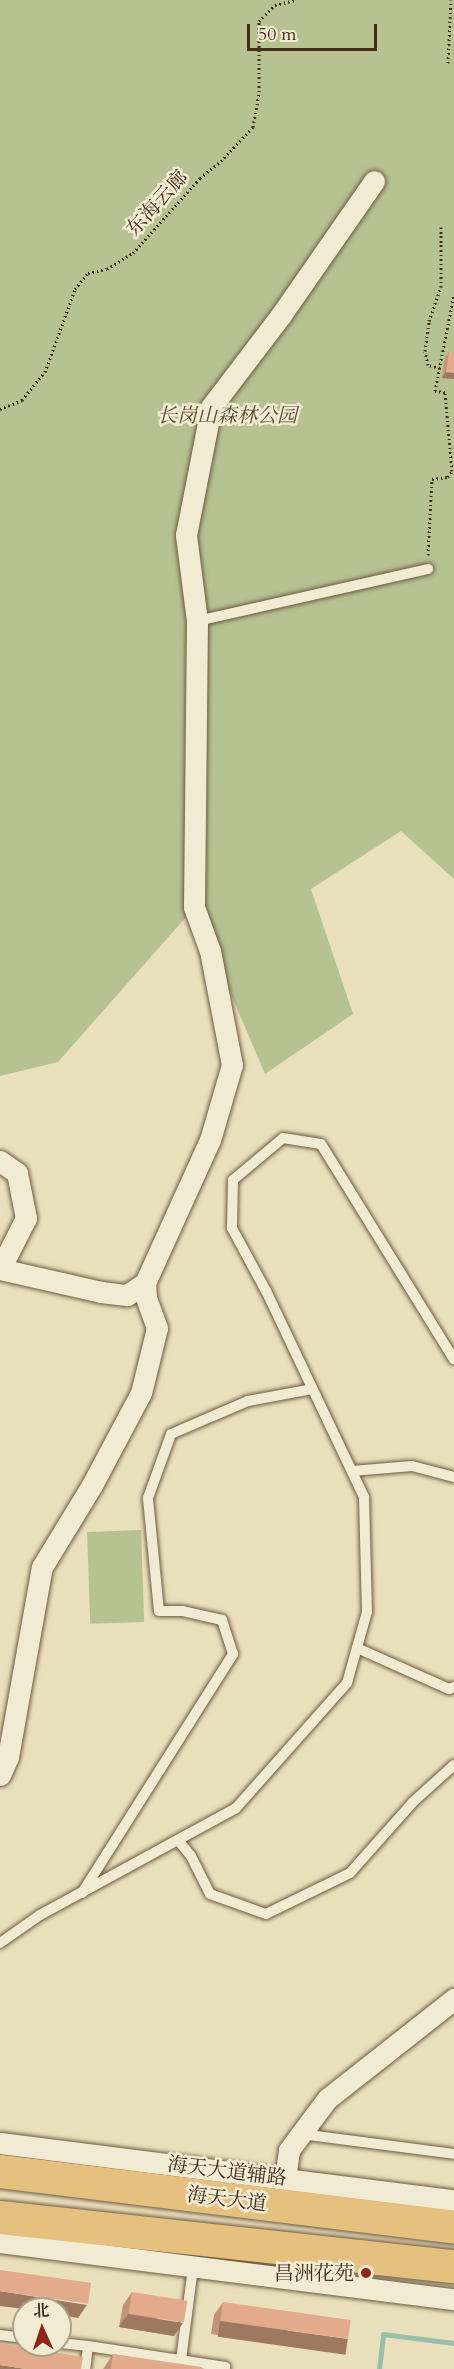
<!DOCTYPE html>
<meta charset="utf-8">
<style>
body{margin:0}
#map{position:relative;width:454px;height:2369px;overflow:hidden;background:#ebe0bc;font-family:Cardo,"Noto Serif SC",serif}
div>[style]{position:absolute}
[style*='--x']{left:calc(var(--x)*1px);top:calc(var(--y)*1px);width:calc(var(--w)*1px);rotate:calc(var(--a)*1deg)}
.green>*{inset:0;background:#b6c292;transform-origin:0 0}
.stream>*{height:5px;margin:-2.5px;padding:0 2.5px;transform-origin:2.5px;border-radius:2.5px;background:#99beac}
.path>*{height:3px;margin-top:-1.5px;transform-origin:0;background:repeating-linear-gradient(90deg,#432d19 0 1.5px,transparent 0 4.5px)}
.roads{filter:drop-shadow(0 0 2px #6d5a42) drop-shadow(0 0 2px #6d5a42)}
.service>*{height:10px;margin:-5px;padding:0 5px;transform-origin:5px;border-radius:5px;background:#f2ebd3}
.minor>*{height:21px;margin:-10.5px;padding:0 10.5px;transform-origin:10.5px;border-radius:10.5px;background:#f2ebd3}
.primary>*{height:33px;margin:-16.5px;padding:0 16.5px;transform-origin:16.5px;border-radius:16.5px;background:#e6c07e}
.wall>*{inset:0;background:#c39378}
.shaded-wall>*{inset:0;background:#9f7861;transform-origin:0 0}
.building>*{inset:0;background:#e3ab8b;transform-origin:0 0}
.dots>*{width:16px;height:16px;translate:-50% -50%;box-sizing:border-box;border:3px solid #f2ebd3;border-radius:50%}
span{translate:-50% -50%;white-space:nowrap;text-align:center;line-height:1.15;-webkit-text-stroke:5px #f2ebd3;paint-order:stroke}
.street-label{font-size:20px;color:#432d19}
.park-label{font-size:20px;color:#5a4b31;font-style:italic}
.poi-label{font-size:20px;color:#432d19}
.right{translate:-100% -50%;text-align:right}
.north{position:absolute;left:12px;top:2297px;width:60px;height:60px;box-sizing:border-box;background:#f2ebd3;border:2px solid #ac9f89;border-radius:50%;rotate:357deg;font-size:16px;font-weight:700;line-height:24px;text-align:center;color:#432d19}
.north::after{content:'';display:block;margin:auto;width:21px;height:27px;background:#8f2418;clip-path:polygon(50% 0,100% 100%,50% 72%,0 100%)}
.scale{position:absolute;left:247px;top:24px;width:130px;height:27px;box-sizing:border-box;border:3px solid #432d19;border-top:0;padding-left:8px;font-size:18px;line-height:21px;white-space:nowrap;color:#432d19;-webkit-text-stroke:4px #f2ebd3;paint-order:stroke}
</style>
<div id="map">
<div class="green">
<div style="clip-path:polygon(0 0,454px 0,454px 879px,401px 831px,311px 889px,353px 1014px,265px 1074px,194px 908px,58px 1062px,0 1076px)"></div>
<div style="left:141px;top:1530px;width:92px;height:54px;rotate:88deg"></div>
</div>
<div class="stream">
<div style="--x:379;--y:2369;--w:35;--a:-83"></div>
<div style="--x:383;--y:2334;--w:72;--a:7.2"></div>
</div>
<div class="path">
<div style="--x:448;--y:63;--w:63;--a:-87.3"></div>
<div style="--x:440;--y:368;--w:12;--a:-166"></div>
<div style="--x:428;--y:365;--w:14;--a:-102"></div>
<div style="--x:425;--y:351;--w:30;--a:-82"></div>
<div style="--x:429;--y:321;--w:36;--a:-71"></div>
<div style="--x:441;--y:287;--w:60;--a:-90"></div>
<div style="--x:0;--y:409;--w:24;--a:-22"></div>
<div style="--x:22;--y:400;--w:36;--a:-51"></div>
<div style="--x:45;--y:372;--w:88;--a:-70.1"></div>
<div style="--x:75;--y:289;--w:21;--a:-51"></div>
<div style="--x:88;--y:273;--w:19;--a:-12"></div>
<div style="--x:107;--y:269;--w:31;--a:-32"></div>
<div style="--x:133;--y:253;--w:101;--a:-48.2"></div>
<div style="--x:200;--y:178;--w:27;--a:-39"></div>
<div style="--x:221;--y:161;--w:47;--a:-46.7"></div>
<div style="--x:253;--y:127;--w:36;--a:-80"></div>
<div style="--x:259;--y:92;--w:71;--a:-90"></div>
<div style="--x:259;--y:21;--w:23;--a:-45"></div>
<div style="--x:275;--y:5;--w:21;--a:-14"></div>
<div style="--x:428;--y:555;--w:76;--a:-87"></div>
<div style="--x:432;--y:479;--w:16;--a:-7"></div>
<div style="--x:448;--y:477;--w:7;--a:-56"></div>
<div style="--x:452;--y:471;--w:79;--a:-95.1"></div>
<div style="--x:445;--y:392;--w:10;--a:-174"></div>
<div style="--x:435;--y:391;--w:99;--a:-78.9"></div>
</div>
<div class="roads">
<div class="service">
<div style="--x:197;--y:621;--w:237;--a:-12.7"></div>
<div style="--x:352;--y:1471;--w:60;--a:-4.8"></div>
<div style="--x:412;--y:1466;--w:43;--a:14.7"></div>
<div style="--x:357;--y:1648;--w:101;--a:24"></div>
<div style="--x:449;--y:1689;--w:5;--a:-22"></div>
<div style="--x:178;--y:1840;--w:21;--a:51"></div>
<div style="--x:191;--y:1856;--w:42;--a:63.4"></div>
<div style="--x:210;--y:1894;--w:59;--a:19.7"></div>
<div style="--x:266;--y:1914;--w:93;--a:-26"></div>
<div style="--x:350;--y:1873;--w:95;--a:-48.4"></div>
<div style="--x:413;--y:1802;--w:55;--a:-42.1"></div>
<div style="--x:82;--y:1893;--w:283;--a:-57.7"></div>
<div style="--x:233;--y:1654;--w:36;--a:-108"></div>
<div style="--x:222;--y:1620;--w:41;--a:-167.3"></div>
<div style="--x:182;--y:1611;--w:23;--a:180"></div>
<div style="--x:159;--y:1611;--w:114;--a:-95.6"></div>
<div style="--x:148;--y:1498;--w:68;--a:-70.2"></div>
<div style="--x:171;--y:1434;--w:84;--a:-23.2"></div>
<div style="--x:248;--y:1401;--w:65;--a:-10.6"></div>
<div style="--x:0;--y:1943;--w:49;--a:-35"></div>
<div style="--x:40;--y:1915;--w:223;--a:-28.6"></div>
<div style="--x:236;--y:1808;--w:167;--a:-48.4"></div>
<div style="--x:347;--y:1683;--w:74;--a:-74.3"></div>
<div style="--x:367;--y:1612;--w:115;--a:-91.5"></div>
<div style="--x:364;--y:1497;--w:228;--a:-115.4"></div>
<div style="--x:266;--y:1291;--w:72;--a:-118.4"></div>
<div style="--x:232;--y:1228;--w:48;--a:-88.8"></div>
<div style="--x:233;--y:1180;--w:65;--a:-40"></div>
<div style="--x:283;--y:1138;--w:38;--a:9"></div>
<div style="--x:321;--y:1144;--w:253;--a:58.3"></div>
<div style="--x:301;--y:2134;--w:154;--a:7.4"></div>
<div style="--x:0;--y:2335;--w:24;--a:7"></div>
<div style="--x:60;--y:2343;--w:28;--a:6"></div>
<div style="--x:88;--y:2346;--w:23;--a:97"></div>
<div style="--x:88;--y:2346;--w:139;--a:8.7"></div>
<div style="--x:225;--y:2367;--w:2;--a:90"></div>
<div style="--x:181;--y:2360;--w:93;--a:-82.6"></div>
</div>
<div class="minor">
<div style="--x:0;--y:1161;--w:21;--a:35"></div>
<div style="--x:17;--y:1173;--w:46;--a:78.7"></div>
<div style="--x:26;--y:1218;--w:57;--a:117"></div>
<div style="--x:0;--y:1269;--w:104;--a:12.8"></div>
<div style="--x:101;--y:1292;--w:26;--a:7"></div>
<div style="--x:127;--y:1295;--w:22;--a:-34"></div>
<div style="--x:145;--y:1283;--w:157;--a:-65.6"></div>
<div style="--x:210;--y:1140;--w:78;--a:-73.7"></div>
<div style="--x:232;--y:1065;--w:116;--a:-100.9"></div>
<div style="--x:210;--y:951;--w:47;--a:-110"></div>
<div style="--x:194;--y:907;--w:286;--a:-89.4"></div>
<div style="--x:197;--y:621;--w:87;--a:-97.3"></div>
<div style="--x:186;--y:535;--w:130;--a:-78.9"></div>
<div style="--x:211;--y:407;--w:116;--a:-52.7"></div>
<div style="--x:281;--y:315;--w:163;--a:-55.2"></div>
<div style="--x:0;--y:1775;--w:20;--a:-66"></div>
<div style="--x:8;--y:1757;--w:193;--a:-79.9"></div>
<div style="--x:42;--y:1567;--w:96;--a:-58.6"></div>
<div style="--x:92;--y:1485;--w:104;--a:-62"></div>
<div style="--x:141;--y:1393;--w:67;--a:-76.2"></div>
<div style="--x:157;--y:1328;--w:33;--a:-110"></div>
<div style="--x:146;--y:1297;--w:14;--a:-94"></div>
<div style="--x:0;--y:2143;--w:458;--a:7.2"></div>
<div style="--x:285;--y:2179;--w:29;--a:-82"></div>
<div style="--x:289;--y:2150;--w:64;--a:-53.3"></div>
<div style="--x:327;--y:2099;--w:162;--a:-38.2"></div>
<div style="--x:0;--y:2242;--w:458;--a:7.2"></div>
</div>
<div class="primary">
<div style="--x:0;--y:2171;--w:457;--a:7"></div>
<div style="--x:0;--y:2217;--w:457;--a:6.2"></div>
</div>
</div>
<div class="wall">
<div style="clip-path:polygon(449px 352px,454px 379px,442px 378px,445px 358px)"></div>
<div style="clip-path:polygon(132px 2292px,174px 2336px,119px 2327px,123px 2305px)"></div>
<div style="clip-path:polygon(223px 2302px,339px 2353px,211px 2334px,214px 2315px)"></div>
<div style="clip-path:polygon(113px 2354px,202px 2369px,103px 2369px)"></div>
</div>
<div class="shaded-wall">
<div style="clip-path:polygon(446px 372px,454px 373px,454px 379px,442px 378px)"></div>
<div style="clip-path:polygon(0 2291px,87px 2305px,78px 2318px,60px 2315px,60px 2309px,24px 2309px,0 2306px)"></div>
<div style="clip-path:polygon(128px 2314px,183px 2323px,174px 2336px,119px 2327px)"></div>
<div style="left:220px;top:2321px;width:129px;height:16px;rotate:8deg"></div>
<div style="clip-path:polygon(0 2365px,26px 2369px,0 2369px)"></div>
</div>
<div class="building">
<div style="clip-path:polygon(449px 352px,454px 353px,454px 373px,446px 372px)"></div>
<div style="left:0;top:2270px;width:92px;height:21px;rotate:8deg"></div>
<div style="left:132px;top:2292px;width:56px;height:22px;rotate:9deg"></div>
<div style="left:223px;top:2302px;width:129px;height:19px;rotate:8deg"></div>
<div style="clip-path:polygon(0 2343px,83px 2357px,81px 2369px,26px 2369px,0 2365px)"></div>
<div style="clip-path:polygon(113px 2354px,202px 2367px,202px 2369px,111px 2369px)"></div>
</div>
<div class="dots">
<div style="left:366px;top:2273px;background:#8f2418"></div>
</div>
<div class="street-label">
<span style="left:157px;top:203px;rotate:-48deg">东海云廊</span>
<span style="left:227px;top:2171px;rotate:7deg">海天大道辅路</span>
<span style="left:227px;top:2199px;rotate:7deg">海天大道</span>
</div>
<div class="park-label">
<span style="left:227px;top:415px">长岗山森林公园</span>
</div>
<div class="poi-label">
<span class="right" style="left:354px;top:2273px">昌洲花苑</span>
</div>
<div class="north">北</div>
<div class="scale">50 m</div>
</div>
